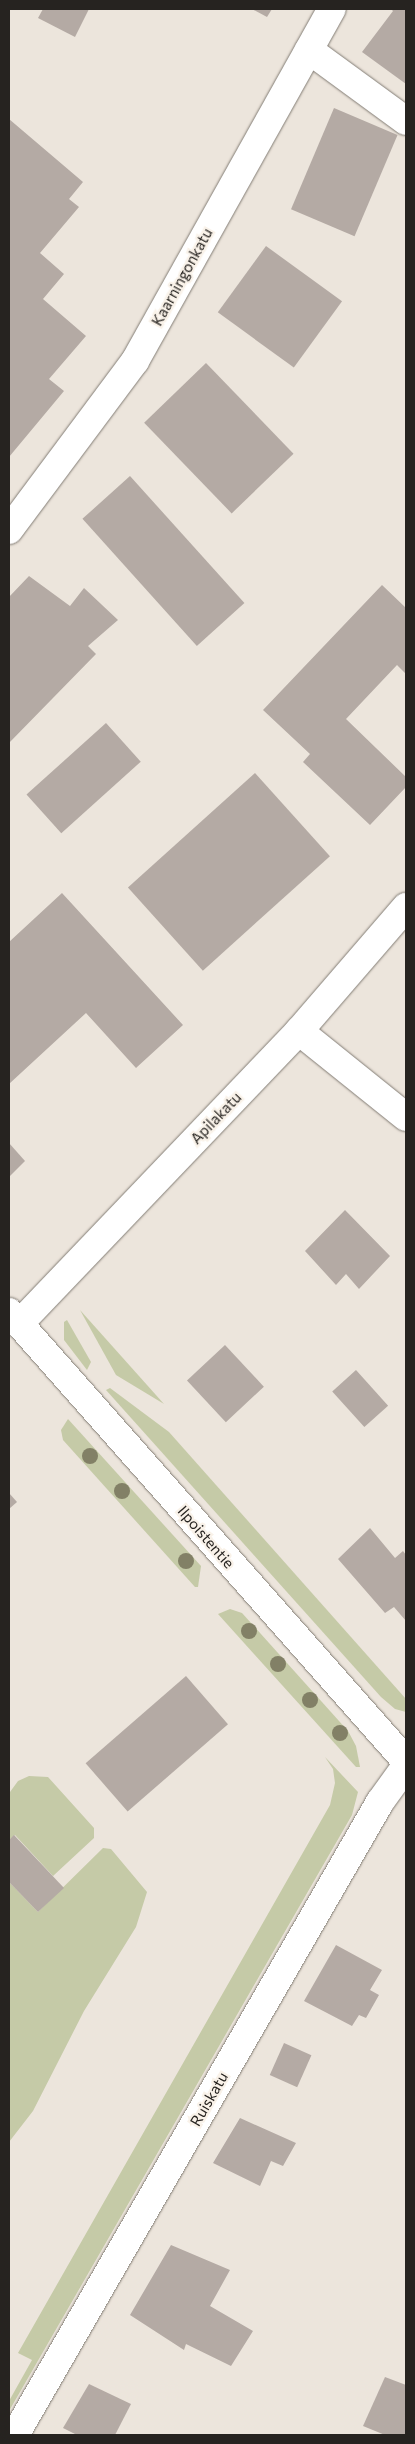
<!DOCTYPE html>
<style>
body{margin:0}
#map{position:relative;width:415px;height:2444px;overflow:hidden;background:#ece5dc;font-family:Commissioner,sans-serif}
div>[style]{position:absolute}
[style*='--x']{left:calc(var(--x)*1px);top:calc(var(--y)*1px);width:calc(var(--w)*1px);rotate:calc(var(--a)*1deg)}
.green>*{inset:0;background:#c5caa7}
.building>*{inset:0;background:#b4aaa4;transform-origin:0 0}
.roads{filter:drop-shadow(0 0 1px #827c74) drop-shadow(0 0 1px #827c74)}
.minor>*{height:28px;margin:-14px;padding:0 14px;transform-origin:14px;border-radius:14px;background:#fff}
.trees>*{width:16px;height:16px;margin:-8px;border-radius:50%;background:#828066}
span{translate:-50% -50%;white-space:nowrap;text-align:center;line-height:1.15;-webkit-text-stroke:4.5px #f9f2e9;paint-order:stroke}
.street-label{font-size:15px;color:#262320}
.frame{position:absolute;inset:0;border:10px solid #262320;pointer-events:none}
</style>
<div id="map">
<div class="green">
<div style="clip-path:polygon(80px 1310px,164px 1404px,116px 1375px)"></div>
<div style="clip-path:polygon(67px 1320px,91px 1362px,87px 1370px,64px 1340px,64px 1322px)"></div>
<div style="clip-path:polygon(110px 1388px,169px 1432px,406px 1699px,406px 1712px,395px 1709px,381px 1697px,106px 1390px)"></div>
<div style="clip-path:polygon(68px 1419px,201px 1566px,198px 1587px,195px 1587px,63px 1440px,61px 1430px)"></div>
<div style="clip-path:polygon(230px 1609px,242px 1613px,348px 1731px,356px 1746px,360px 1767px,356px 1767px,218px 1614px)"></div>
<div style="clip-path:polygon(325px 1757px,358px 1792px,352px 1815px,9px 2411px,9px 2401px,32px 2360px,18px 2353px,330px 1805px,335px 1783px,333px 1769px)"></div>
<div style="clip-path:polygon(29px 1776px,48px 1777px,94px 1828px,94px 1838px,53px 1876px,15px 1835px,9px 1840px,10px 1792px,18px 1781px)"></div>
<div style="clip-path:polygon(103px 1848px,111px 1849px,147px 1892px,136px 1927px,84px 2011px,33px 2111px,9px 2142px,9px 1882px,38px 1912px)"></div>
</div>
<div class="building">
<div style="clip-path:polygon(43px 9px,89px 9px,75px 37px,38px 18px)"></div>
<div style="clip-path:polygon(252px 9px,272px 9px,267px 17px)"></div>
<div style="clip-path:polygon(391px 9px,406px 9px,406px 84px,362px 52px,393px 11px)"></div>
<div style="left:334px;top:108px;width:69px;height:110px;rotate:23deg"></div>
<div style="clip-path:polygon(9px 119px,83px 182px,69px 199px,79px 207px,40px 253px,64px 274px,43px 299px,86px 336px,49px 379px,64px 391px,9px 457px)"></div>
<div style="left:266px;top:246px;width:94px;height:82px;rotate:36deg"></div>
<div style="left:206px;top:363px;width:126px;height:86px;rotate:46deg"></div>
<div style="left:130px;top:476px;width:171px;height:64px;rotate:48deg"></div>
<div style="clip-path:polygon(29px 576px,70px 606px,84px 588px,118px 620px,88px 646px,96px 654px,9px 743px,9px 597px)"></div>
<div style="clip-path:polygon(382px 585px,406px 608px,406px 674px,397px 665px,346px 719px,406px 777px,406px 787px,370px 825px,303px 762px,310px 754px,263px 710px)"></div>
<div style="left:106px;top:723px;width:52px;height:107px;rotate:48deg"></div>
<div style="left:255px;top:773px;width:112px;height:171px;rotate:48deg"></div>
<div style="clip-path:polygon(62px 893px,183px 1025px,136px 1068px,86px 1013px,9px 1084px,9px 942px)"></div>
<div style="clip-path:polygon(9px 1143px,25px 1161px,9px 1177px)"></div>
<div style="clip-path:polygon(345px 1210px,390px 1256px,359px 1289px,346px 1274px,336px 1285px,305px 1251px)"></div>
<div style="left:225px;top:1345px;width:57px;height:52px;rotate:47deg"></div>
<div style="left:356px;top:1370px;width:48px;height:32px;rotate:48deg"></div>
<div style="clip-path:polygon(9px 1493px,17px 1502px,9px 1509px)"></div>
<div style="clip-path:polygon(370px 1528px,395px 1558px,403px 1551px,406px 1555px,406px 1621px,394px 1607px,385px 1613px,338px 1559px)"></div>
<div style="left:186px;top:1676px;width:64px;height:133px;rotate:49deg"></div>
<div style="clip-path:polygon(14px 1835px,64px 1888px,38px 1912px,9px 1882px,9px 1840px)"></div>
<div style="clip-path:polygon(336px 1945px,382px 1970px,370px 1990px,379px 1995px,366px 2018px,359px 2015px,352px 2026px,304px 2001px)"></div>
<div style="left:284px;top:2043px;width:30px;height:35px;rotate:24deg"></div>
<div style="clip-path:polygon(240px 2118px,296px 2143px,283px 2166px,271px 2161px,260px 2186px,213px 2163px)"></div>
<div style="clip-path:polygon(171px 2245px,230px 2270px,210px 2306px,253px 2331px,231px 2366px,186px 2344px,184px 2350px,130px 2315px)"></div>
<div style="clip-path:polygon(385px 2377px,406px 2385px,406px 2435px,385px 2435px,363px 2426px)"></div>
<div style="clip-path:polygon(89px 2384px,131px 2404px,115px 2435px,77px 2435px,63px 2428px)"></div>
</div>
<div class="roads">
<div class="minor">
<div style="--x:309;--y:50;--w:120;--a:36.2"></div>
<div style="--x:9;--y:530;--w:211;--a:-53.3"></div>
<div style="--x:135;--y:361;--w:403;--a:-60.8"></div>
<div style="--x:299;--y:1031;--w:137;--a:38.8"></div>
<div style="--x:9;--y:1312;--w:599;--a:48.52"></div>
<div style="--x:19;--y:1324;--w:405;--a:-46.3"></div>
<div style="--x:299;--y:1031;--w:164;--a:-49.2"></div>
<div style="--x:15;--y:2435;--w:731;--a:-60.03"></div>
<div style="--x:380;--y:1802;--w:44;--a:-54.2"></div>
</div>
</div>
<div class="trees">
<div style="left:90px;top:1456px"></div>
<div style="left:122px;top:1491px"></div>
<div style="left:186px;top:1561px"></div>
<div style="left:249px;top:1631px"></div>
<div style="left:278px;top:1664px"></div>
<div style="left:310px;top:1700px"></div>
<div style="left:340px;top:1733px"></div>
</div>
<div class="street-label">
<span style="left:182px;top:277px;rotate:-61deg">Kaarningonkatu</span>
<span style="left:216px;top:1118px;rotate:-46deg">Apilakatu</span>
<span style="left:206px;top:1537px;rotate:49deg">Ilpoistentie</span>
<span style="left:209px;top:2099px;rotate:-60deg">Ruiskatu</span>
</div>
<div class="frame"></div>
</div>
